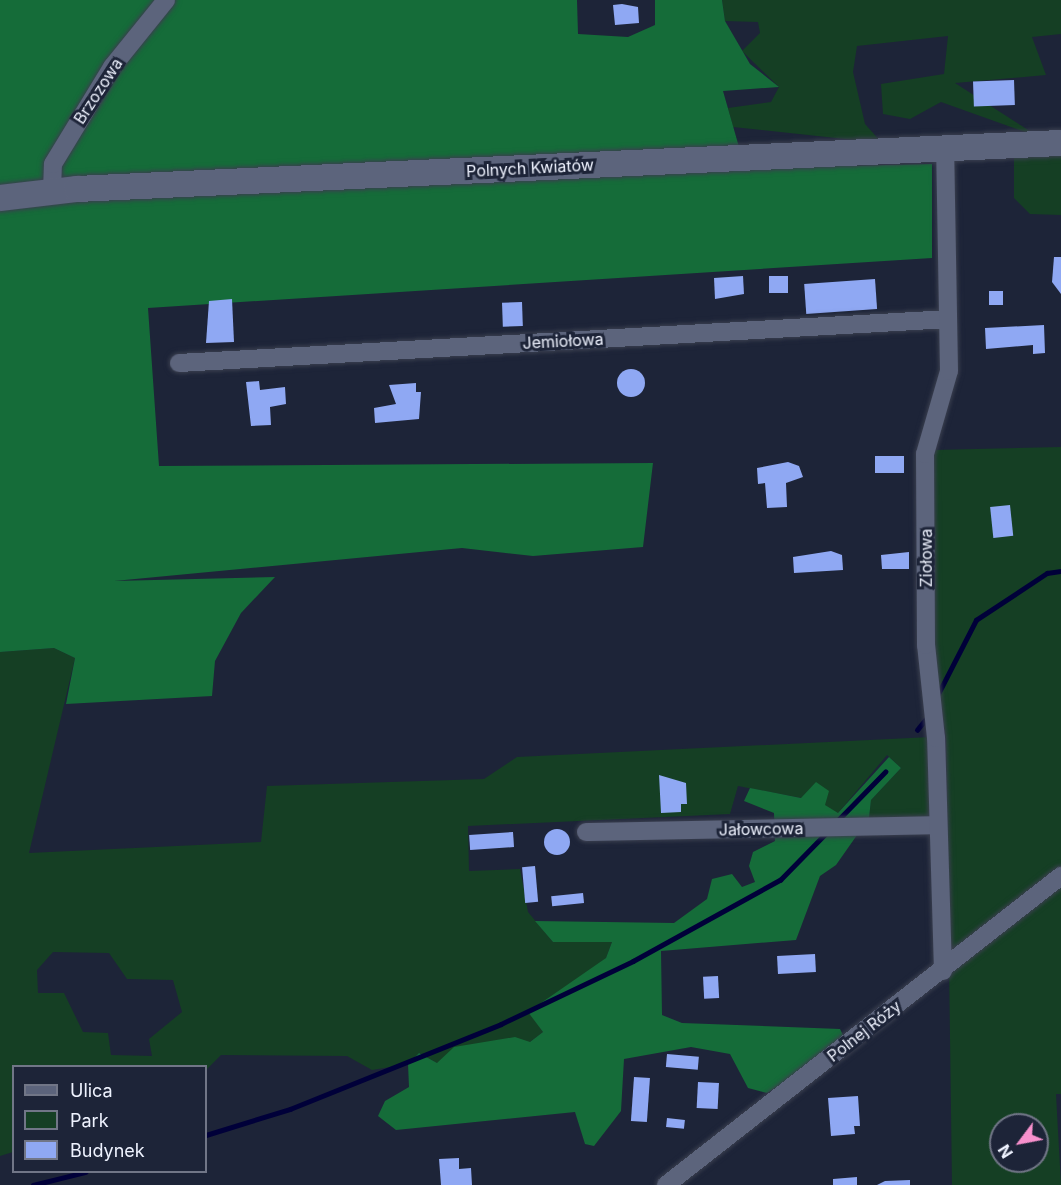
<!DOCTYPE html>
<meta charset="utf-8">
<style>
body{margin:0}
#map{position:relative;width:1061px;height:1185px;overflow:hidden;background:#1d2438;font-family:Inter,sans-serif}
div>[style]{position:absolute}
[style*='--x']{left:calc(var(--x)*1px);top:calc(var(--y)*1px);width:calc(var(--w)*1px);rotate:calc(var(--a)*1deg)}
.green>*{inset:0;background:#153f24}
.forest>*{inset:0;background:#156c39}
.stream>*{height:4.5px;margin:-2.25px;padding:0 2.25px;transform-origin:2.25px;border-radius:2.25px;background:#000039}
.building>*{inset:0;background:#8fa8f3;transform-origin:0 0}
.round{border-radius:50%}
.roads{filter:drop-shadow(0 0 2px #3a3f4f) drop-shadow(0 0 2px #3a3f4f)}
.street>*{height:18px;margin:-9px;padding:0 9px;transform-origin:9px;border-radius:9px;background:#5c647c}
.secondary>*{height:26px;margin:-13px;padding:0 13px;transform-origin:13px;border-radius:13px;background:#5c647c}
span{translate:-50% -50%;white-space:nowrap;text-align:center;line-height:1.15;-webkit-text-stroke:6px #1d2438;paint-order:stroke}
.street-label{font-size:16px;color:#eef2fe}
.legend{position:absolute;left:12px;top:1065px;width:195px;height:108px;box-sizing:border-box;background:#1d2438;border:2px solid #717687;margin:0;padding:8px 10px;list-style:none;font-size:18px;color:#eef2fe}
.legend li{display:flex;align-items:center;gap:12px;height:30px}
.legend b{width:30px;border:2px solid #717687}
.north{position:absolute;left:989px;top:1113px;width:60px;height:60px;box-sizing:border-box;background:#1d2438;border:2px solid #717687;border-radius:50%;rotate:238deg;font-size:16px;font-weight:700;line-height:24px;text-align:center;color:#eef2fe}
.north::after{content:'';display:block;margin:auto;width:21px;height:27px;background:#f790cd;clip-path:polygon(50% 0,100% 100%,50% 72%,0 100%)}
</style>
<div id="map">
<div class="green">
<div style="clip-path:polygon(722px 0,1061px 0,1061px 34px,1032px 37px,1046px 75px,955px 83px,1039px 137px,941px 102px,910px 119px,883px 114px,881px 84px,944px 74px,948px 36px,857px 46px,853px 72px,865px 124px,882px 143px,733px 127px,728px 108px,771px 102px,779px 87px,742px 51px,760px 33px,758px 22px,725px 21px)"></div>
<div style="clip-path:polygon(1061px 155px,1061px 215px,1030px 214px,1014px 198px,1014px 157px)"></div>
<div style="clip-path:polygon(evenodd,1061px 447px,1061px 1094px,1056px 1094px,1061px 1185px,952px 1185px,946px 739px,933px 649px,934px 450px,1061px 447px,1001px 1125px,1037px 1125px,1037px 1161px,1001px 1161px,1001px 1125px)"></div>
<div style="clip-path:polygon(evenodd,54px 648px,75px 658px,29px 853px,261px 842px,267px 786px,484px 779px,517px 757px,931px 737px,929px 818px,869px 818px,871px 800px,901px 768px,887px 755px,838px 813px,802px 798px,738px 786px,730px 814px,468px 826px,469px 871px,520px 869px,528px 912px,553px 942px,612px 942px,606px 958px,581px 980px,529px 1012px,543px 1032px,530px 1042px,437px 1063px,419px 1053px,408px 1064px,372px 1070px,347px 1056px,221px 1055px,206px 1070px,14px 1066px,13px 1152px,0 1156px,0 652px,54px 648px,53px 952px,109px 953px,127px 979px,173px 980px,182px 1012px,149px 1039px,152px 1056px,111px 1055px,108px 1033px,83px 1032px,64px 993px,38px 993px,37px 970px,53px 952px)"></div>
</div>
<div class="forest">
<div style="clip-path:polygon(0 0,577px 0,578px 34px,628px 37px,655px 25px,655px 0,722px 0,725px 21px,750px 64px,779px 87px,723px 91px,745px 168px,932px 164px,932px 258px,148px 308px,159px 466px,653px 463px,643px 547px,533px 556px,462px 548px,114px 581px,275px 577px,241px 613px,215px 661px,212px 696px,66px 704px,75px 658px,54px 648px,0 652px)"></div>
<div style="clip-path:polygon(889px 757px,901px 768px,871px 800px,869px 818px,836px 865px,820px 876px,796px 940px,661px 951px,662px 1015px,682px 1023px,840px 1029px,845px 1039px,793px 1077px,767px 1093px,748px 1088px,730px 1054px,691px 1047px,624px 1059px,621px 1111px,594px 1146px,585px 1144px,575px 1112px,396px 1130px,378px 1116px,385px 1101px,409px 1087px,408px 1064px,419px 1053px,437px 1063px,454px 1047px,515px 1037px,530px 1042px,543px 1032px,528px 1012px,606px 958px,612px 942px,553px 942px,535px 921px,674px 923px,707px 899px,712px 879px,732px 874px,742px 887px,755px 882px,749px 866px,753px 852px,775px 841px,774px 813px,744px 801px,750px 788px,801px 798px,816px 782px,829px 791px,825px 805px,838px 813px)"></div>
</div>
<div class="stream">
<div style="--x:938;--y:694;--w:83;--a:-62.8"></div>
<div style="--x:976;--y:620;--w:85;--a:-33.5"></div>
<div style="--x:1047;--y:573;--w:14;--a:-8"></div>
<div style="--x:917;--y:730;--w:13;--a:-51"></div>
<div style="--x:837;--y:821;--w:69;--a:-45.6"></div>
<div style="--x:206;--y:1135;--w:88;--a:-17.2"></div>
<div style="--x:290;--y:1109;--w:227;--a:-21.9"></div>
<div style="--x:501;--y:1024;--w:146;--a:-25.5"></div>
<div style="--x:633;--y:961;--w:168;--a:-28.9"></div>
<div style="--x:780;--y:880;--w:66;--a:-45.6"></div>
<div style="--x:33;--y:1185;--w:54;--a:-14"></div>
</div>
<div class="building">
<div style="clip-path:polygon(622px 4px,638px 7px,639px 23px,615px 25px,613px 5px)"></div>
<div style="left:1014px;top:80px;width:25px;height:41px;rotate:88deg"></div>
<div style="clip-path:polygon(1054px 257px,1061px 257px,1061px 294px,1052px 282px)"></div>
<div style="clip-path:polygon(743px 276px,744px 294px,715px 299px,714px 278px)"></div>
<div style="left:769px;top:276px;width:19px;height:17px"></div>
<div style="left:875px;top:279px;width:30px;height:71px;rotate:86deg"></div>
<div style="left:989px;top:291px;width:14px;height:14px"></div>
<div style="clip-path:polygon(232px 299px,234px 342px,206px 343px,209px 301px)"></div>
<div style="left:522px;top:302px;width:24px;height:20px;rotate:88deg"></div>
<div style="clip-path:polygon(1044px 325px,1045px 353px,1033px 354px,1033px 345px,986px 349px,985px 328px)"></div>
<div class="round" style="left:617px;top:369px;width:28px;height:28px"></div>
<div style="clip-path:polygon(259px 381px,260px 390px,285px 387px,286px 404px,270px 407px,271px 425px,251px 426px,246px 382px)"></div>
<div style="clip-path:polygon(416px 383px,416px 392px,421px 392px,419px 419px,375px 423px,374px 408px,396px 404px,389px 385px)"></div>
<div style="left:904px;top:456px;width:17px;height:29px;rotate:90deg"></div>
<div style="clip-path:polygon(788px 462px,799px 466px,803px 477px,786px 483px,787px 507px,767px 508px,765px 483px,758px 484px,757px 468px)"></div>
<div style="left:1010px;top:505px;width:31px;height:20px;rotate:84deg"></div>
<div style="clip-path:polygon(831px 551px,842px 555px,843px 570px,794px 573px,793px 557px)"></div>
<div style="clip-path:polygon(909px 552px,909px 569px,882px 569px,881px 555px)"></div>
<div style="clip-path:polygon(659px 775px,686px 783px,687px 804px,681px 804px,681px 812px,661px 813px)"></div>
<div class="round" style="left:544px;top:829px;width:26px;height:26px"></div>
<div style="left:513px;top:832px;width:15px;height:44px;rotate:86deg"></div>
<div style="left:535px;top:866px;width:36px;height:13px;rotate:85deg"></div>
<div style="left:583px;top:893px;width:10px;height:32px;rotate:84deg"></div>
<div style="left:815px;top:954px;width:18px;height:38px;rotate:87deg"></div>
<div style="left:718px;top:976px;width:22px;height:15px;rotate:87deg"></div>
<div style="left:667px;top:1054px;width:32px;height:13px;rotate:5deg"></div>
<div style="left:634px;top:1077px;width:16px;height:44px;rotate:4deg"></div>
<div style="left:698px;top:1082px;width:21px;height:26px;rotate:3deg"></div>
<div style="clip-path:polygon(858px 1096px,860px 1126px,854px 1126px,855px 1134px,831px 1136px,828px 1098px)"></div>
<div style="left:667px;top:1118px;width:18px;height:9px;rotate:6deg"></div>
<div style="clip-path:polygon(459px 1158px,459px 1169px,471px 1168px,472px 1185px,441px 1185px,439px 1159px)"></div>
<div style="clip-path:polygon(857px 1177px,857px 1185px,833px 1185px,833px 1179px)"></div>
<div style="clip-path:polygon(910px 1180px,910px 1185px,877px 1185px,885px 1181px)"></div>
</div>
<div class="roads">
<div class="street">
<div style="--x:52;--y:191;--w:27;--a:-88"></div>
<div style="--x:53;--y:164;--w:114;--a:-58.7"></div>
<div style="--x:112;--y:67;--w:86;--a:-51.1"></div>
<div style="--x:179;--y:363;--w:770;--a:-3.27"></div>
<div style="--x:586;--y:832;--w:350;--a:-1.1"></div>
<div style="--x:943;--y:971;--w:233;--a:-91.7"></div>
<div style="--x:936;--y:738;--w:94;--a:-96.1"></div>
<div style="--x:926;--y:645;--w:191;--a:-90.3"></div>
<div style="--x:925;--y:454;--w:86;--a:-73.9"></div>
<div style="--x:949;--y:371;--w:223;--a:-91"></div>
<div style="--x:666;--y:1185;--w:502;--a:-38.04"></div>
</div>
<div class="secondary">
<div style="--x:0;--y:198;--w:78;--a:-6.7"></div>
<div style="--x:77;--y:189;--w:985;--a:-2.68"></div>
</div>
</div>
<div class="street-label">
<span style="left:98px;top:91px;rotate:-57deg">Brzozowa</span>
<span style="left:530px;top:168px;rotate:-3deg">Polnych Kwiatów</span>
<span style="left:563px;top:341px;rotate:-3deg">Jemiołowa</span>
<span style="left:926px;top:558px;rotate:-90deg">Ziołowa</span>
<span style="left:761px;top:829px;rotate:-1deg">Jałowcowa</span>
<span style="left:864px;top:1031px;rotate:-38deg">Polnej Róży</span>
</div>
<ul class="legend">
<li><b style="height:8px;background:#5c647c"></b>Ulica</li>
<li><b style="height:16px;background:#153f24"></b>Park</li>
<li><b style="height:16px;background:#8fa8f3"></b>Budynek</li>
</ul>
<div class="north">N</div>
</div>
